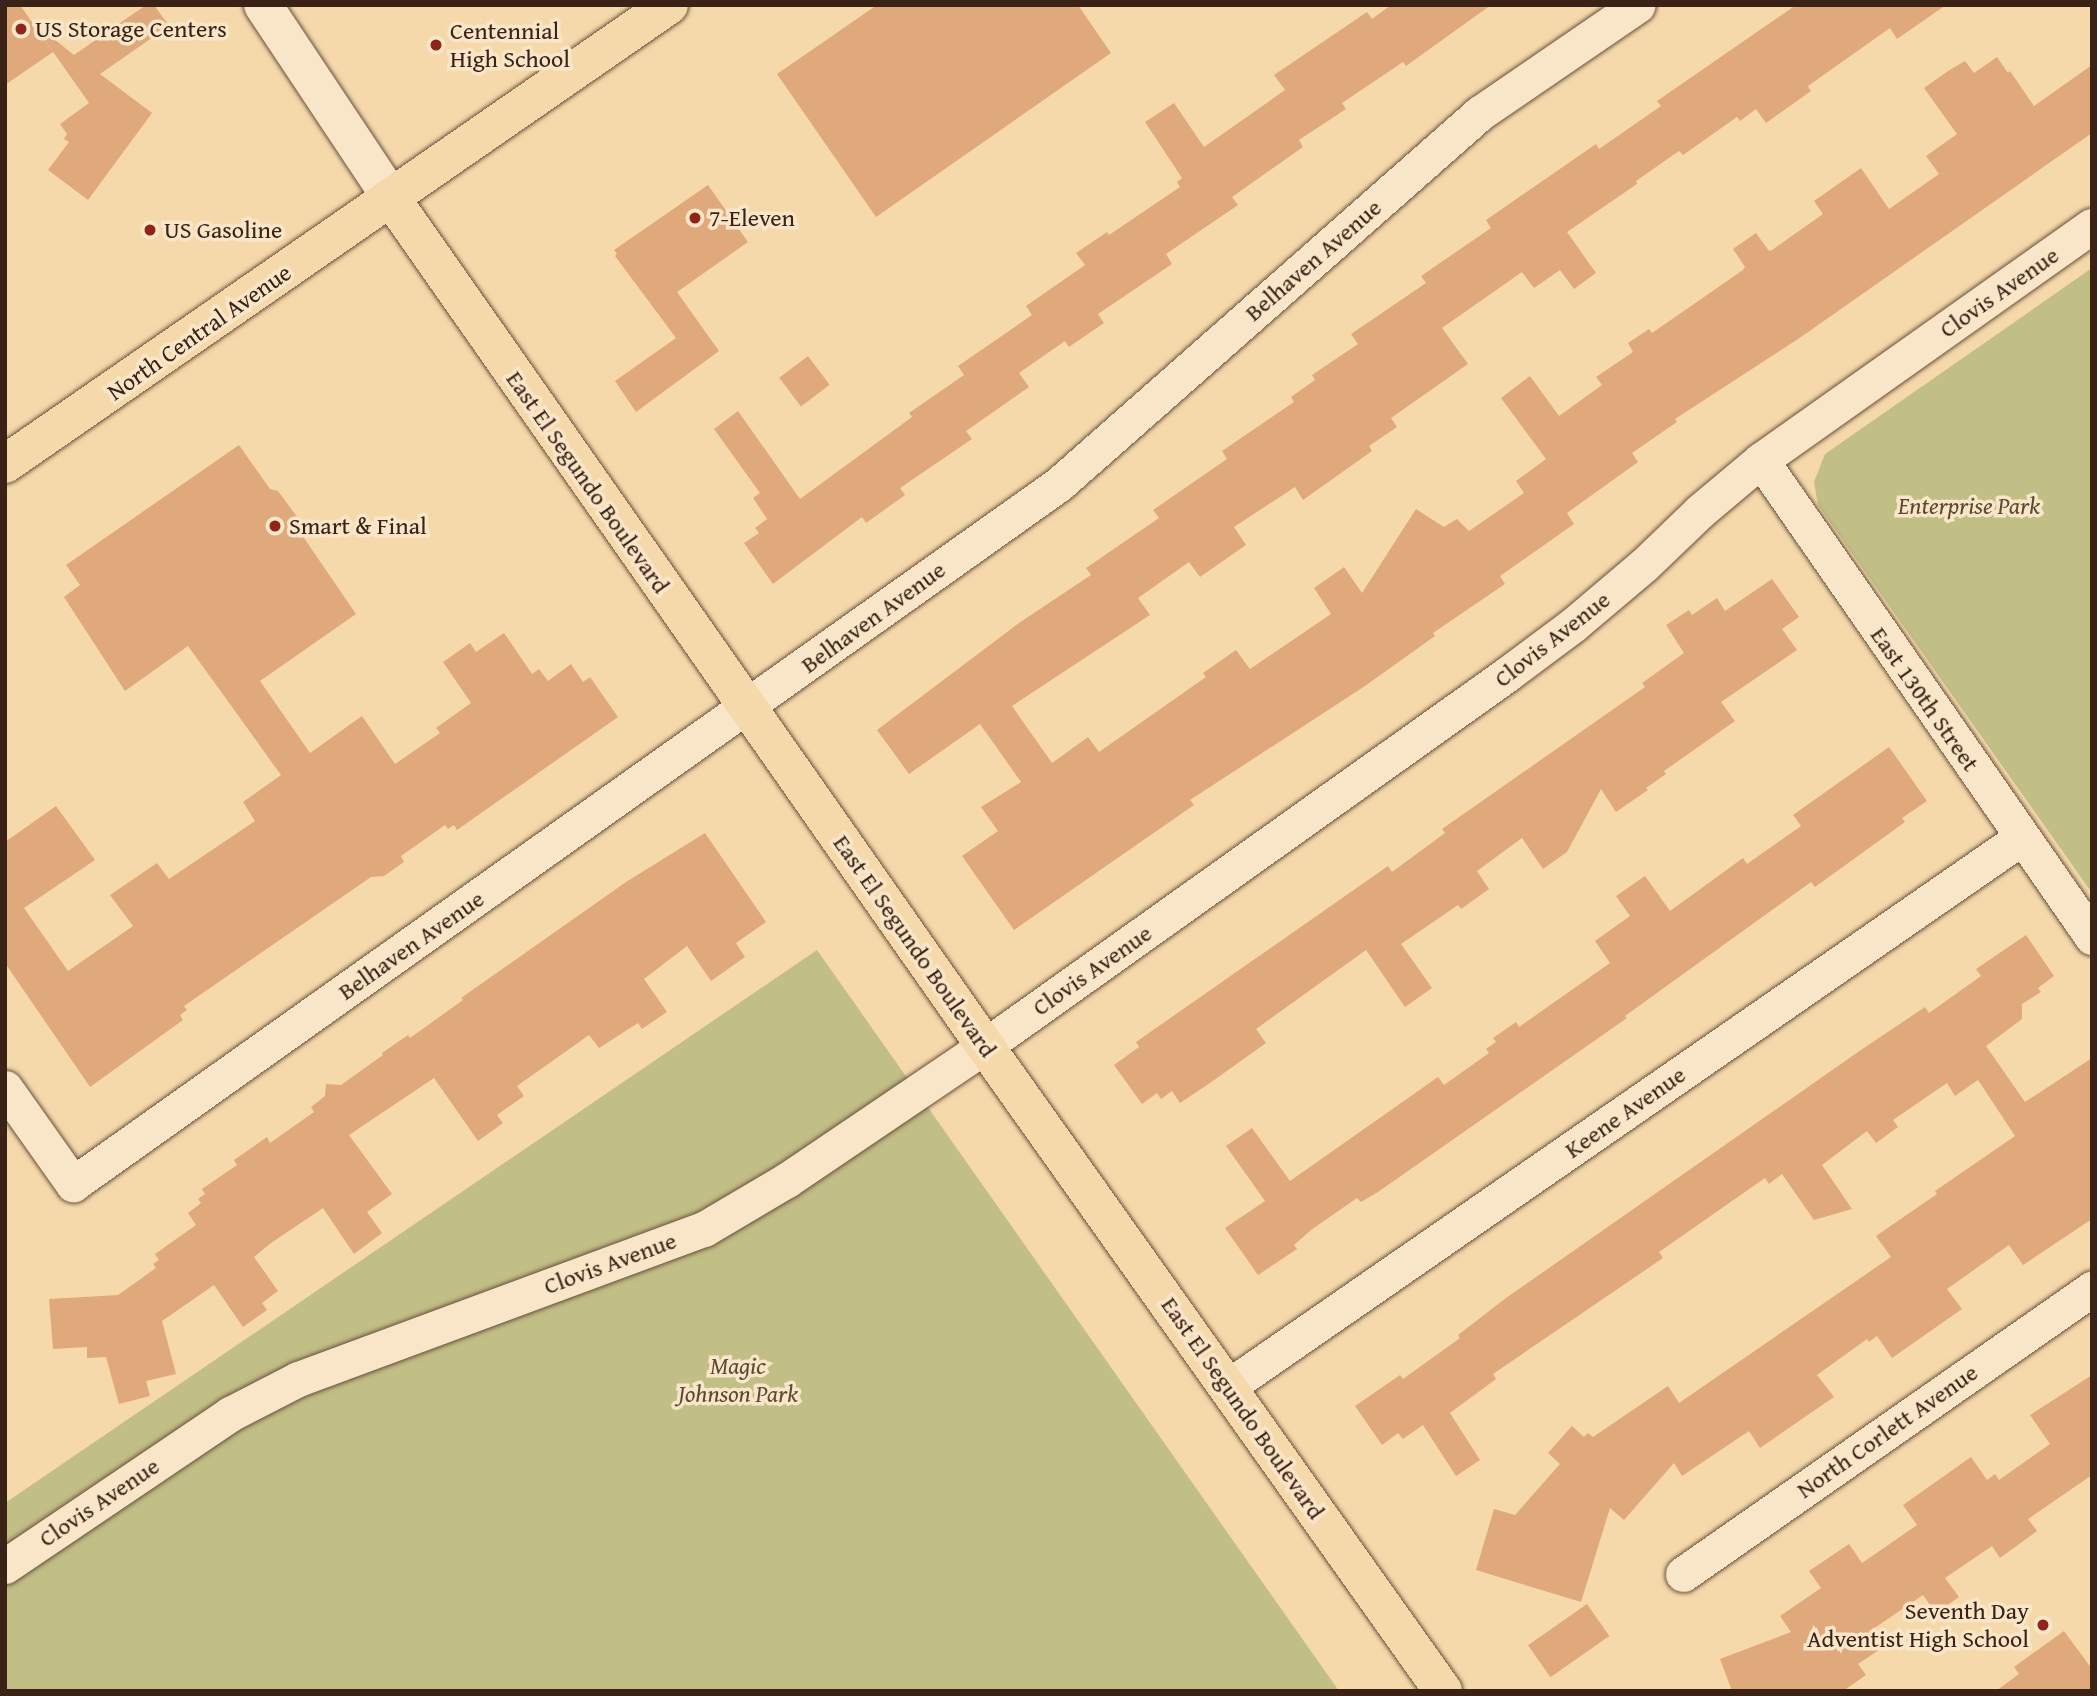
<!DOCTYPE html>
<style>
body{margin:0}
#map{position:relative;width:2097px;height:1696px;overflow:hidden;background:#f6d9ab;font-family:"Gentium Book Plus",serif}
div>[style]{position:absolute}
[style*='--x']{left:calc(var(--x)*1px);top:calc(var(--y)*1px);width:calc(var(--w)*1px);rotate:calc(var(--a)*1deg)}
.green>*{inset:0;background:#c1be86}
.building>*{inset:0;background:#dfa97b;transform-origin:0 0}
.roads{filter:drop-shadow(0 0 2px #6a503b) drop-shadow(0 0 2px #6a503b)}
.minor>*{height:35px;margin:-17.5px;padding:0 17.5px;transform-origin:17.5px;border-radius:17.5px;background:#f9e6c8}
.secondary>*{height:38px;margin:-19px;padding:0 19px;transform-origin:19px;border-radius:19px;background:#f9e6c8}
.primary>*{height:38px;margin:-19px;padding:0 19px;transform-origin:19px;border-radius:19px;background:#f6d9ab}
.dots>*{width:19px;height:19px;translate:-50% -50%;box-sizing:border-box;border:4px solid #f9e6c8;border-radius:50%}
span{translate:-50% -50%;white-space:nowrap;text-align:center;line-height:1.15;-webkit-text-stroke:7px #f9e6c8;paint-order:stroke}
.poi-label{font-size:24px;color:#3b2216}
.left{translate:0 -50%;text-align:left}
.right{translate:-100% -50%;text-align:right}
.street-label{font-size:24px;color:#3b2216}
.park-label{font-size:24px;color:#5c4932;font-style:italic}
.frame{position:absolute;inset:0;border:7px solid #3b2216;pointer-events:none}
</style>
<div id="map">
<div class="green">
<div style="clip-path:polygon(2092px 268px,2092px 893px,1818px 505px,1814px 482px,1825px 454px)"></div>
<div style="clip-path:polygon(817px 950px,1339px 1691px,5px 1691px,5px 1503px)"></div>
</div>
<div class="building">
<div style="clip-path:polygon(5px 5px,20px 5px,53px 52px,5px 85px)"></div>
<div style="clip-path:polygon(146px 5px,154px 5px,169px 26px,100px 74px,152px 113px,88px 200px,48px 170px,69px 142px,64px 139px,67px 134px,60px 124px,89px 103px,44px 39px,49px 35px,74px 55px)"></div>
<div style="clip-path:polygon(877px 5px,1078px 5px,1111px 53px,876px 217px,777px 74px)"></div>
<div style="clip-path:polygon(1391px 5px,1491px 5px,1406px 66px,1403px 62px,1342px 103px,1346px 109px,1299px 140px,1303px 147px,1232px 197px,1238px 205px,1166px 254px,1172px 264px,1098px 314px,1104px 323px,1069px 347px,1065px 341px,1019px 373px,1029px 387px,966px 431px,972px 439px,900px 488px,905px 495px,866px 523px,862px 517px,773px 584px,744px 543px,759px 533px,755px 528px,767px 519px,753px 498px,760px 493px,714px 429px,738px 411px,800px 499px,912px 417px,909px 413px,964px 375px,958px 366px,1032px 315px,1026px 306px,1085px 265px,1076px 253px,1107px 232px,1109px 235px,1180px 187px,1177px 182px,1182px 178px,1145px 122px,1174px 103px,1204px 147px,1285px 90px,1274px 75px,1367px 12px,1372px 19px)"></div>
<div style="clip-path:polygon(1796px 5px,1946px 5px,1897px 39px,1890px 28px,1808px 86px,1811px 91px,1766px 123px,1756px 109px,1740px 121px,1737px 117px,1683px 155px,1679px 151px,1636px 181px,1637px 184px,1567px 232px,1596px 273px,1574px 289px,1560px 270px,1534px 288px,1522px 272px,1442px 328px,1468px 364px,1391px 418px,1397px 427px,1369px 446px,1372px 451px,1303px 500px,1295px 487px,1234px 527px,1246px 545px,1200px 577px,1189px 562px,1138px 598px,1150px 615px,1012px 706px,1052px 763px,1088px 737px,1099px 752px,1206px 677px,1203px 673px,1236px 650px,1250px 669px,1331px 614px,1314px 588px,1344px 567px,1362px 593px,1416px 509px,1444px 527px,1457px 519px,1469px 531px,1524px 493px,1516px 481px,1546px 459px,1501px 398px,1530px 376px,1559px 416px,1602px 385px,1596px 377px,1633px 352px,1628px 343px,1649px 329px,1652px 333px,1743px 270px,1745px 267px,1733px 249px,1756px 233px,1769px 251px,1772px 250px,1823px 214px,1814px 201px,1861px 168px,1889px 209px,1939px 174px,1926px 156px,1957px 134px,1924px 88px,1948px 71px,1965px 61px,1974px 73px,1997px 57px,2008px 73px,2010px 71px,2034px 106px,2092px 65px,2092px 133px,1801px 337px,1675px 419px,1677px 422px,1632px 453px,1638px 462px,1567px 513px,1574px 524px,1500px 576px,1505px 584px,1433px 633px,1435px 636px,1365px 686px,1190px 800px,1194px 805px,1014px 930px,962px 856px,998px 831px,981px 807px,1021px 782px,980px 724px,909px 774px,877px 730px,1019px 623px,1091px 575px,1086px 568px,1159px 518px,1153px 510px,1227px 459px,1222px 451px,1294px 402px,1291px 397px,1315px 380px,1312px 375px,1358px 344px,1351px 334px,1426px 283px,1421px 276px,1491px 228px,1486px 220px,1596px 144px,1599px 149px,1661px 106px,1657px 101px)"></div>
<div style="clip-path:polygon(708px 185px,748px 242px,677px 292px,719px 351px,636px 412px,615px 381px,676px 338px,615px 256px,617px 254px,614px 250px)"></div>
<div style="left:808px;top:356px;width:36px;height:36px;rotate:53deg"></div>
<div style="clip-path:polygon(239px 445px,270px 489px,278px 491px,306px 529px,304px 538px,356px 614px,260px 681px,310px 753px,362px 716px,395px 764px,440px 733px,436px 728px,471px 703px,443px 662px,470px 643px,476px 652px,504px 633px,532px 674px,539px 669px,548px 681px,571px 664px,583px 682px,590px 677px,618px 717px,457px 830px,454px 825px,448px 829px,445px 825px,401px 856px,404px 862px,384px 876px,371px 877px,184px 1006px,187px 1010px,180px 1015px,183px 1020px,90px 1087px,5px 963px,5px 842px,56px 806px,95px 860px,24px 908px,68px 971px,133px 926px,110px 895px,157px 863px,169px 879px,255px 821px,243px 802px,281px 775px,188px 646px,125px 691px,64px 597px,80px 585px,66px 565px)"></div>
<div style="clip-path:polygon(1772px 579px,1799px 617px,1782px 629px,1797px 650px,1721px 702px,1735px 721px,1664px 771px,1666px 774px,1646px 788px,1648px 790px,1616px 812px,1601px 789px,1567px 852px,1543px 869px,1522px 838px,1477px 871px,1489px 889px,1461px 909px,1458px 905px,1401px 944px,1432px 988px,1405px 1007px,1366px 950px,1256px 1029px,1266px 1043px,1210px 1083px,1180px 1103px,1172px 1091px,1161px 1099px,1157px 1093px,1142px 1104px,1114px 1065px,1139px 1047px,1136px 1042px,1388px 866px,1392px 872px,1445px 833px,1442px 829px,1645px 687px,1642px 683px,1684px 653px,1666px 625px,1689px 610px,1692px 615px,1717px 598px,1725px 611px)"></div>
<div style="clip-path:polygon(1889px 747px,1927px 801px,1902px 818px,1905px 822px,1815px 887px,1811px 882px,1625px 1016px,1627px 1018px,1378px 1192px,1361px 1202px,1357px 1198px,1311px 1230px,1294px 1245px,1297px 1249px,1258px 1275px,1225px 1228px,1265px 1201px,1226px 1146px,1252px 1128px,1290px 1181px,1438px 1077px,1444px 1085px,1489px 1053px,1486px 1049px,1496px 1042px,1493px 1038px,1516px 1022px,1519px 1027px,1610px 963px,1595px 941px,1630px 916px,1616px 896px,1645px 876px,1670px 911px,1743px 858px,1747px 864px,1801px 826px,1793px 815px)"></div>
<div style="clip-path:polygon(705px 833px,766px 922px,736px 943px,745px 957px,711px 981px,687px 946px,644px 979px,667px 1012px,642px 1029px,638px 1023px,599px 1048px,589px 1035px,517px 1086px,524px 1096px,497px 1115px,503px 1123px,478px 1141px,434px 1078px,349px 1135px,392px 1194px,367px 1212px,382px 1233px,354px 1254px,323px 1208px,271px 1243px,254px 1257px,278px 1291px,262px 1303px,267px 1310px,243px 1327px,214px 1285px,162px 1321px,176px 1374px,146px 1381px,150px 1396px,119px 1404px,106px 1357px,87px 1358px,87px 1347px,53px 1349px,49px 1299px,118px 1295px,156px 1268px,153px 1264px,159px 1260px,155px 1254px,196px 1225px,188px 1213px,201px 1203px,198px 1199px,205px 1194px,202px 1189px,237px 1165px,234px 1160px,267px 1137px,270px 1143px,314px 1112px,311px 1107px,325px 1096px,326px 1084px,341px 1085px,383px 1055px,382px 1053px,408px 1035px,410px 1038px,463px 1000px,461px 998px,626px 882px)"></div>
<div style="clip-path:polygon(2026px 935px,2054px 976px,2038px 988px,2041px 992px,2022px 1004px,2022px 1019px,1986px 1046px,2025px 1102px,2092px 1058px,2092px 1219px,2023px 1265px,2009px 1245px,1947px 1289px,1962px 1309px,1892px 1358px,1877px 1336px,1869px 1342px,1867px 1339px,1817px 1375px,1834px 1397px,1760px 1448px,1749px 1431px,1682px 1476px,1674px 1463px,1624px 1520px,1610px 1508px,1581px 1602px,1476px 1570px,1494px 1509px,1515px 1515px,1560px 1464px,1548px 1453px,1572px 1426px,1584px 1437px,1588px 1433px,1593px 1437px,1668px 1386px,1679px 1403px,1891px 1257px,1876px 1236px,1937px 1194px,1935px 1191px,2015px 1136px,1978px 1080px,1955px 1096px,1947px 1083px,1893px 1120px,1898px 1127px,1876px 1143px,1867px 1131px,1822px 1165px,1852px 1209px,1814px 1220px,1782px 1174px,1769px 1184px,1765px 1178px,1659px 1252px,1663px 1258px,1493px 1374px,1496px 1379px,1450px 1413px,1480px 1460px,1456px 1476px,1423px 1425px,1403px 1439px,1398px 1433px,1382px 1445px,1355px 1406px,1400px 1375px,1403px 1379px,1460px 1338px,1458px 1335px,1506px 1298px,1858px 1052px,1925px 1007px,1929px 1013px,1981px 976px,1976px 969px)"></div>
<div style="clip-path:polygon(2092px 1375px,2092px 1475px,2028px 1519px,2037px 1531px,2000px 1558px,1992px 1546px,1945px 1578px,1959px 1597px,1936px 1613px,1923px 1595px,1873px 1629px,1885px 1646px,1858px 1664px,1866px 1675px,1843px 1691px,1732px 1691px,1720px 1659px,1791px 1632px,1780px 1616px,1821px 1588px,1809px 1571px,1849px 1544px,1862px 1563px,1917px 1525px,1903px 1505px,1971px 1457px,1987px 1480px,1995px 1474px,1999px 1480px,2050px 1444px,2030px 1415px)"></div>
<div style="left:1587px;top:1604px;width:39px;height:72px;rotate:55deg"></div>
<div style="clip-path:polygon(2064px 1631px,2092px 1669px,2092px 1691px,1996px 1691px,2019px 1674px,2014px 1667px)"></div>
</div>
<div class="roads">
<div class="minor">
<div style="--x:1761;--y:460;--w:581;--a:55.24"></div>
<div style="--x:5;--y:1088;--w:118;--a:54.7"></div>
<div style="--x:73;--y:1184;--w:1209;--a:-35.37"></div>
<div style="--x:1059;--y:484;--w:561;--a:-41.39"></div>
<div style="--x:1480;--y:113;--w:191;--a:-34.4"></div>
<div style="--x:1229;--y:1386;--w:963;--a:-34.68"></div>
<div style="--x:5;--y:1566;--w:272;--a:-34"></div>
<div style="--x:230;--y:1414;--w:76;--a:-27.2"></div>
<div style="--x:298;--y:1379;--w:433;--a:-20.3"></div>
<div style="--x:704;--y:1229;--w:96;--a:-30.6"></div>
<div style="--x:787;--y:1180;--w:239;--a:-34.1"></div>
<div style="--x:985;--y:1046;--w:640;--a:-35.45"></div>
<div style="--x:1506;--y:675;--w:84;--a:-36.7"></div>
<div style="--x:1573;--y:625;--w:93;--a:-40.2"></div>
<div style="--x:1644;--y:565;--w:76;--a:-43.9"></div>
<div style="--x:1699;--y:512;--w:81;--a:-40"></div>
<div style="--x:1761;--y:460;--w:405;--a:-35.3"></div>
<div style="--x:1683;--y:1574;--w:499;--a:-34.9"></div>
</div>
<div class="secondary">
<div style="--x:263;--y:5;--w:232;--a:56.4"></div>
</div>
<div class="primary">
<div style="--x:391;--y:198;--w:1035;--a:54.99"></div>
<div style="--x:985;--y:1046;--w:791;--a:54.62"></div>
<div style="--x:5;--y:464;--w:807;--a:-34.65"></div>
</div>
</div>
<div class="dots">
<div style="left:21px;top:29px;background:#8f2418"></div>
<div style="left:436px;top:45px;background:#8f2418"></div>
<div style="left:695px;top:218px;background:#8f2418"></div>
<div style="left:150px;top:230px;background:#8f2418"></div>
<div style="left:275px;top:526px;background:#8f2418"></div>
<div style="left:2043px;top:1625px;background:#8f2418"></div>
</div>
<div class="poi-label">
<span class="left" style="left:35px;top:29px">US Storage Centers</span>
<span class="left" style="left:450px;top:45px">Centennial<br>High School</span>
<span class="left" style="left:709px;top:218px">7-Eleven</span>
<span class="left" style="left:164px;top:230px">US Gasoline</span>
<span class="left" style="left:289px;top:526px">Smart &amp; Final</span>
<span class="right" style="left:2029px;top:1625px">Seventh Day<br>Adventist High School</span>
</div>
<div class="street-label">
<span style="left:1313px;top:260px;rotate:-41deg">Belhaven Avenue</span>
<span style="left:1999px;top:292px;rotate:-35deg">Clovis Avenue</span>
<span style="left:199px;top:332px;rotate:-35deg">North Central Avenue</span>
<span style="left:588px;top:482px;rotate:55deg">East El Segundo Boulevard</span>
<span style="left:873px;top:617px;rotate:-36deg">Belhaven Avenue</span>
<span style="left:1552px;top:639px;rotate:-38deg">Clovis Avenue</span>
<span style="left:1925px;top:699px;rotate:55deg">East 130th Street</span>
<span style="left:411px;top:945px;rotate:-35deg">Belhaven Avenue</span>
<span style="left:915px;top:946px;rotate:55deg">East El Segundo Boulevard</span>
<span style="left:1092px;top:970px;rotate:-35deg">Clovis Avenue</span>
<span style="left:1625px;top:1112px;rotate:-35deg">Keene Avenue</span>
<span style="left:610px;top:1263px;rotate:-20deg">Clovis Avenue</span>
<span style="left:1243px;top:1408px;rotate:55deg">East El Segundo Boulevard</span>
<span style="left:1887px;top:1431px;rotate:-35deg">North Corlett Avenue</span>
<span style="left:99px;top:1502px;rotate:-34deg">Clovis Avenue</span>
</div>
<div class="park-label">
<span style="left:1969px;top:506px">Enterprise Park</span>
<span style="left:738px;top:1380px">Magic<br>Johnson Park</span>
</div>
<div class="frame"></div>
</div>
